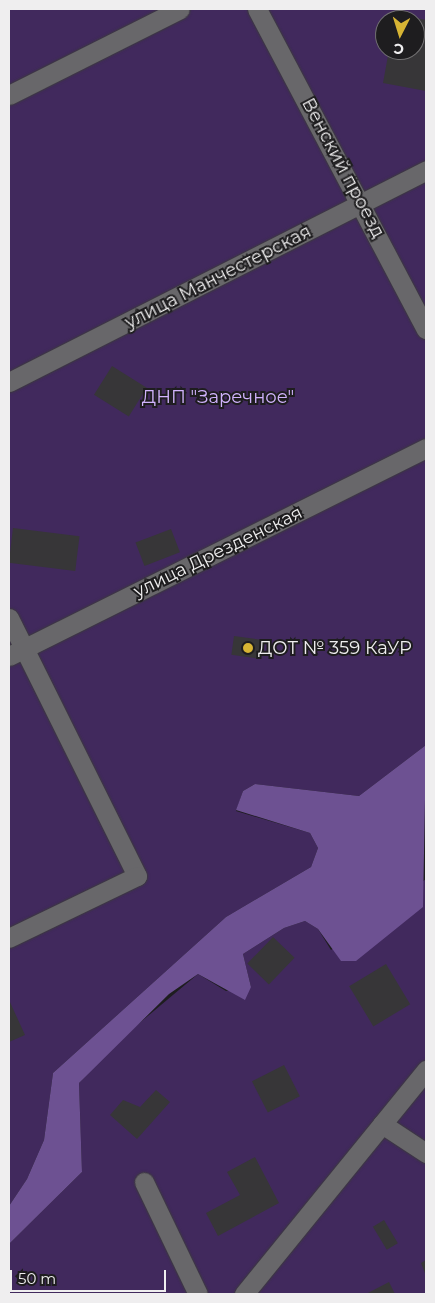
<!DOCTYPE html>
<meta charset="utf-8">
<style>
body{margin:0}
#map{position:relative;width:435px;height:1303px;overflow:hidden;background:#1e1d1f;font-family:Montserrat,sans-serif}
div>[style]{position:absolute}
[style*='--x']{left:calc(var(--x)*1px);top:calc(var(--y)*1px);width:calc(var(--w)*1px);rotate:calc(var(--a)*1deg)}
.green>*{inset:0;background:#41295d}
.water>*{inset:0;background:#6d5192}
.building>*{inset:0;background:#373638;transform-origin:0 0}
.roads{filter:drop-shadow(0 0 1px #3b3a3c) drop-shadow(0 0 1px #3b3a3c)}
.street>*{height:19px;margin:-9.5px;padding:0 9.5px;transform-origin:9.5px;border-radius:9.5px;background:#68676a}
.dots>*{width:14px;height:14px;translate:-50% -50%;box-sizing:border-box;border:2px solid #1e1d1f;border-radius:50%}
span{translate:-50% -50%;white-space:nowrap;text-align:center;line-height:1.15;-webkit-text-stroke:4px #1e1d1f;paint-order:stroke}
.street-label{font-size:18px;color:#efeeef}
.park-label{font-size:18px;color:#d1b3fd}
.poi-label{font-size:18px;color:#efeeef}
.left{translate:0 -50%;text-align:left}
.frame{position:absolute;inset:0;border:10px solid #efeeef;pointer-events:none}
.north{position:absolute;left:375px;top:10px;width:50px;height:50px;box-sizing:border-box;background:#1e1d1f;border:1px solid #727172;border-radius:50%;rotate:185deg;font-size:14px;font-weight:700;line-height:20px;text-align:center;color:#efeeef}
.north::after{content:'';display:block;margin:auto;width:18px;height:22px;background:#d7b434;clip-path:polygon(50% 0,100% 100%,50% 72%,0 100%)}
.scale{position:absolute;left:10px;top:1270px;width:156px;height:22px;box-sizing:border-box;border:2px solid #efeeef;border-top:0;padding-left:6px;font-size:15px;line-height:18px;white-space:nowrap;color:#efeeef;-webkit-text-stroke:4px #1e1d1f;paint-order:stroke}
</style>
<div id="map">
<div class="green">
<div style="clip-path:polygon(evenodd,9px 9px,426px 9px,426px 745px,359px 796px,255px 784px,243px 791px,236px 811px,310px 833px,318px 848px,311px 867px,226px 917px,53px 1073px,44px 1140px,27px 1179px,9px 1206px,9px 9px,385px 20px,415px 20px,415px 50px,385px 50px,385px 20px)"></div>
<div style="clip-path:polygon(426px 879px,426px 1294px,9px 1294px,9px 1244px,82px 1172px,79px 1083px,118px 1041px,198px 974px,226px 991px,251px 987px,243px 954px,284px 928px,305px 921px,318px 929px,331px 950px)"></div>
</div>
<div class="water">
<div style="clip-path:polygon(426px 745px,423px 907px,356px 961px,341px 961px,318px 929px,305px 921px,284px 928px,243px 954px,251px 987px,245px 1000px,198px 974px,169px 994px,79px 1083px,82px 1172px,9px 1244px,9px 1206px,27px 1179px,44px 1140px,53px 1073px,226px 917px,311px 867px,318px 848px,310px 833px,236px 810px,243px 791px,255px 784px,359px 796px)"></div>
</div>
<div class="building">
<div style="clip-path:polygon(396px 14px,426px 20px,426px 91px,383px 83px,389px 50px,415px 50px,415px 20px,394px 20px)"></div>
<div style="left:112px;top:366px;width:41px;height:34px;rotate:32deg"></div>
<div style="left:13px;top:528px;width:67px;height:35px;rotate:7deg"></div>
<div style="left:171px;top:529px;width:25px;height:38px;rotate:69deg"></div>
<div style="left:234px;top:636px;width:30px;height:19px;rotate:8deg"></div>
<div style="left:273px;top:937px;width:30px;height:37px;rotate:44deg"></div>
<div style="left:386px;top:964px;width:47px;height:43px;rotate:59deg"></div>
<div style="clip-path:polygon(9px 1000px,25px 1035px,9px 1042px)"></div>
<div style="left:284px;top:1065px;width:35px;height:36px;rotate:63deg"></div>
<div style="clip-path:polygon(156px 1090px,170px 1102px,137px 1139px,110px 1115px,123px 1100px,140px 1107px)"></div>
<div style="clip-path:polygon(255px 1157px,279px 1203px,218px 1236px,206px 1213px,240px 1195px,227px 1172px)"></div>
<div style="left:384px;top:1220px;width:27px;height:13px;rotate:59deg"></div>
<div style="clip-path:polygon(426px 1260px,426px 1276px,421px 1263px)"></div>
<div style="clip-path:polygon(389px 1282px,395px 1294px,366px 1294px)"></div>
</div>
<div class="roads">
<div class="street">
<div style="--x:257;--y:9;--w:362;--a:62.2"></div>
<div style="--x:9;--y:95;--w:191;--a:-26.7"></div>
<div style="--x:9;--y:382;--w:468;--a:-26.9"></div>
<div style="--x:9;--y:618;--w:288;--a:63.6"></div>
<div style="--x:137;--y:876;--w:142;--a:154.2"></div>
<div style="--x:9;--y:656;--w:466;--a:-26.5"></div>
<div style="--x:382;--y:1124;--w:53;--a:33.4"></div>
<div style="--x:144;--y:1182;--w:124;--a:64.3"></div>
<div style="--x:244;--y:1294;--w:289;--a:-50.9"></div>
</div>
</div>
<div class="dots">
<div style="left:248px;top:648px;background:#d7b434"></div>
</div>
<div class="street-label">
<span style="left:343px;top:168px;rotate:62deg">Венский проезд</span>
<span style="left:218px;top:277px;rotate:-27deg">улица Манчестерская</span>
<span style="left:218px;top:552px;rotate:-26deg">улица Дрезденская</span>
</div>
<div class="park-label">
<span style="left:218px;top:397px">ДНП "Заречное"</span>
</div>
<div class="poi-label">
<span class="left" style="left:258px;top:648px">ДОТ № 359 КаУР</span>
</div>
<div class="frame"></div>
<div class="north">С</div>
<div class="scale">50 m</div>
</div>
